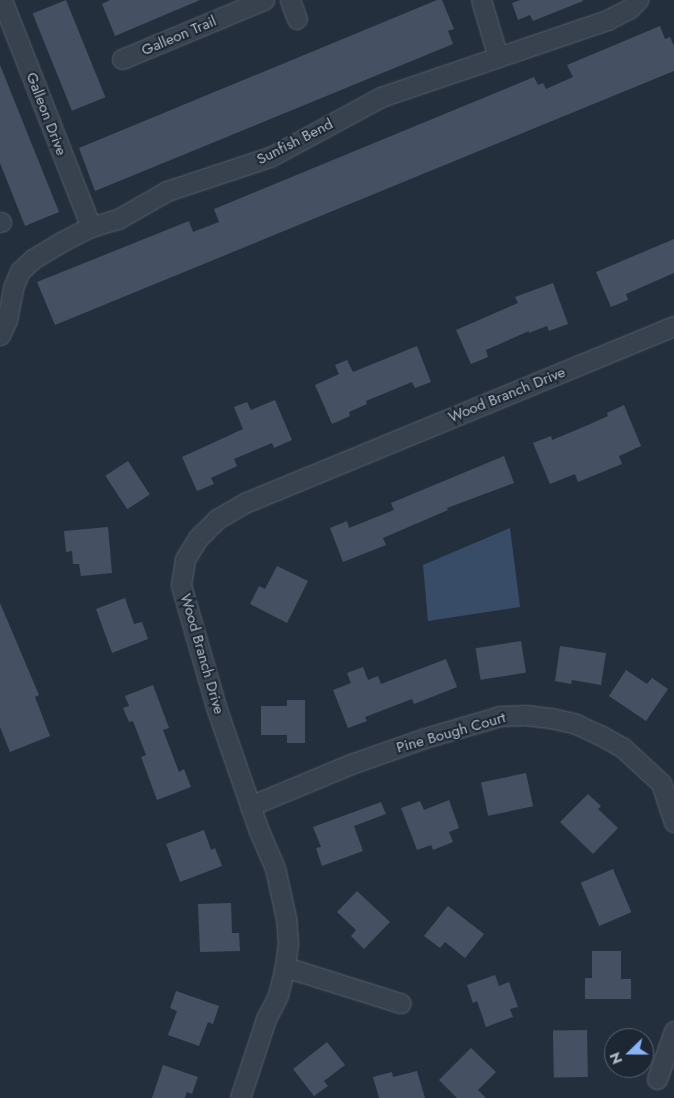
<!DOCTYPE html>
<style>
body{margin:0}
#map{position:relative;width:674px;height:1098px;overflow:hidden;background:#242f3e;font-family:Jost,sans-serif}
div>[style]{position:absolute}
[style*='--x']{left:calc(var(--x)*1px);top:calc(var(--y)*1px);width:calc(var(--w)*1px);rotate:calc(var(--a)*1deg)}
.water>*{inset:0;background:#394c67}
.building>*{inset:0;background:#455162;transform-origin:0 0}
.roads{filter:drop-shadow(0 0 1px #565f6c) drop-shadow(0 0 1px #565f6c)}
.minor>*{height:19px;margin:-9.5px;padding:0 9.5px;transform-origin:9.5px;border-radius:9.5px;background:#38414e}
span{translate:-50% -50%;white-space:nowrap;text-align:center;line-height:1.15;-webkit-text-stroke:4px #1d2633;paint-order:stroke}
.street-label{font-size:15px;color:#b4bcc9}
.north{position:absolute;left:604px;top:1028px;width:50px;height:50px;box-sizing:border-box;background:#1d2633;border:1px solid #59626f;border-radius:50%;rotate:248deg;font-size:14px;font-weight:700;line-height:20px;text-align:center;color:#b4bcc9}
.north::after{content:'';display:block;margin:auto;width:18px;height:22px;background:#8ab4f8;clip-path:polygon(50% 0,100% 100%,50% 72%,0 100%)}
</style>
<div id="map">
<div class="water">
<div style="clip-path:polygon(510px 528px,520px 607px,428px 621px,423px 565px)"></div>
</div>
<div class="building">
<div style="left:66px;top:0;width:105px;height:36px;rotate:68deg"></div>
<div style="clip-path:polygon(110px 0,200px 0,115px 36px,102px 4px)"></div>
<div style="clip-path:polygon(437px 0,442px 0,454px 29px,448px 31px,453px 44px,95px 191px,79px 148px)"></div>
<div style="clip-path:polygon(520px 0,583px 0,583px 1px,533px 21px,530px 15px,518px 20px,512px 3px)"></div>
<div style="clip-path:polygon(660px 26px,665px 39px,670px 37px,674px 46px,674px 71px,55px 325px,37px 282px,189px 221px,193px 232px,219px 222px,214px 209px,534px 77px,538px 85px,543px 83px,546px 89px,573px 77px,567px 65px)"></div>
<div style="clip-path:polygon(0 65px,59px 212px,25px 226px,0 163px)"></div>
<div style="clip-path:polygon(674px 239px,674px 273px,626px 294px,628px 300px,611px 307px,596px 272px)"></div>
<div style="clip-path:polygon(553px 283px,568px 324px,549px 331px,547px 326px,529px 333px,529px 331px,486px 350px,488px 357px,471px 364px,456px 330px,518px 303px,515px 297px)"></div>
<div style="clip-path:polygon(417px 346px,431px 382px,415px 388px,412px 382px,366px 401px,367px 404px,349px 412px,350px 416px,332px 424px,315px 385px,339px 374px,335px 365px,347px 360px,353px 372px)"></div>
<div style="clip-path:polygon(275px 400px,292px 440px,274px 448px,272px 443px,234px 459px,237px 466px,211px 478px,214px 484px,197px 491px,182px 457px,243px 429px,234px 407px,247px 402px,251px 410px)"></div>
<div style="clip-path:polygon(624px 405px,641px 446px,619px 456px,622px 464px,578px 482px,575px 474px,550px 484px,533px 443px,551px 436px,552px 440px,588px 425px,608px 416px,607px 413px)"></div>
<div style="clip-path:polygon(504px 456px,514px 483px,447px 508px,448px 510px,383px 538px,386px 545px,343px 562px,330px 528px,347px 521px,349px 528px,394px 510px,391px 503px)"></div>
<div style="left:128px;top:461px;width:40px;height:27px;rotate:57deg"></div>
<div style="clip-path:polygon(108px 527px,112px 573px,81px 576px,79px 564px,73px 564px,72px 551px,66px 552px,64px 531px)"></div>
<div style="clip-path:polygon(277px 566px,308px 581px,287px 623px,250px 604px,259px 586px,265px 589px)"></div>
<div style="clip-path:polygon(125px 598px,134px 624px,142px 622px,148px 639px,112px 653px,96px 609px)"></div>
<div style="clip-path:polygon(0 603px,39px 695px,35px 697px,50px 736px,10px 752px,0 727px)"></div>
<div style="left:521px;top:641px;width:32px;height:46px;rotate:81deg"></div>
<div style="clip-path:polygon(560px 646px,606px 653px,601px 685px,572px 680px,571px 684px,555px 681px)"></div>
<div style="clip-path:polygon(446px 659px,457px 687px,414px 704px,412px 699px,365px 717px,367px 721px,348px 728px,333px 690px,351px 683px,347px 673px,363px 667px,368px 680px,378px 676px,381px 684px)"></div>
<div style="clip-path:polygon(626px 670px,647px 684px,652px 678px,668px 689px,646px 721px,609px 696px)"></div>
<div style="clip-path:polygon(153px 685px,169px 728px,163px 730px,179px 772px,184px 769px,191px 787px,157px 800px,141px 757px,146px 755px,133px 721px,129px 722px,123px 708px,129px 706px,125px 696px)"></div>
<div style="clip-path:polygon(287px 700px,305px 700px,305px 743px,287px 743px,287px 735px,261px 735px,261px 706px,287px 706px)"></div>
<div style="left:526px;top:773px;width:34px;height:46px;rotate:78deg"></div>
<div style="clip-path:polygon(588px 794px,601px 806px,598px 809px,618px 828px,593px 854px,560px 822px)"></div>
<div style="clip-path:polygon(449px 800px,459px 828px,449px 832px,453px 842px,433px 850px,431px 845px,417px 850px,401px 808px,420px 801px,424px 810px)"></div>
<div style="clip-path:polygon(381px 802px,386px 814px,354px 826px,363px 851px,322px 866px,316px 848px,321px 847px,313px 827px)"></div>
<div style="clip-path:polygon(204px 830px,211px 850px,215px 848px,222px 866px,180px 882px,166px 844px)"></div>
<div style="left:613px;top:869px;width:47px;height:35px;rotate:67deg"></div>
<div style="clip-path:polygon(357px 891px,390px 922px,364px 949px,351px 936px,356px 930px,337px 912px)"></div>
<div style="clip-path:polygon(231px 903px,232px 933px,239px 933px,240px 951px,200px 952px,198px 904px)"></div>
<div style="clip-path:polygon(448px 906px,484px 934px,465px 958px,445px 942px,440px 948px,424px 936px)"></div>
<div style="clip-path:polygon(592px 951px,621px 951px,621px 979px,631px 979px,631px 999px,585px 999px,585px 978px,592px 978px)"></div>
<div style="clip-path:polygon(495px 975px,499px 986px,509px 982px,518px 1007px,510px 1009px,513px 1017px,486px 1027px,477px 1001px,473px 1003px,467px 985px)"></div>
<div style="clip-path:polygon(176px 991px,219px 1006px,213px 1024px,208px 1022px,199px 1046px,168px 1035px,177px 1011px,170px 1008px)"></div>
<div style="left:587px;top:1030px;width:47px;height:34px;rotate:89deg"></div>
<div style="clip-path:polygon(327px 1042px,345px 1065px,324px 1081px,328px 1086px,314px 1096px,293px 1069px)"></div>
<div style="clip-path:polygon(471px 1048px,496px 1072px,478px 1090px,486px 1098px,457px 1098px,439px 1080px)"></div>
<div style="clip-path:polygon(163px 1065px,198px 1077px,192px 1094px,187px 1092px,185px 1098px,152px 1098px)"></div>
<div style="clip-path:polygon(417px 1071px,425px 1098px,379px 1098px,373px 1077px,392px 1072px,393px 1077px)"></div>
</div>
<div class="roads">
<div class="minor">
<div style="--x:2;--y:0;--w:244;--a:68.6"></div>
<div style="--x:290;--y:0;--w:20;--a:70"></div>
<div style="--x:481;--y:0;--w:59;--a:73.4"></div>
<div style="--x:122;--y:59;--w:154;--a:-22.6"></div>
<div style="--x:0;--y:222;--w:1;--a:0"></div>
<div style="--x:0;--y:335;--w:17;--a:-65"></div>
<div style="--x:7;--y:320;--w:33;--a:-79"></div>
<div style="--x:13;--y:288;--w:18;--a:-68"></div>
<div style="--x:20;--y:271;--w:18;--a:-43"></div>
<div style="--x:33;--y:259;--w:33;--a:-31"></div>
<div style="--x:61;--y:242;--w:34;--a:-27"></div>
<div style="--x:91;--y:227;--w:28;--a:-17"></div>
<div style="--x:118;--y:219;--w:56;--a:-29.7"></div>
<div style="--x:167;--y:191;--w:108;--a:-18.3"></div>
<div style="--x:270;--y:157;--w:126;--a:-28.4"></div>
<div style="--x:381;--y:97;--w:239;--a:-18.8"></div>
<div style="--x:607;--y:20;--w:25;--a:-27"></div>
<div style="--x:629;--y:9;--w:13;--a:-45"></div>
<div style="--x:250;--y:806;--w:109;--a:-22.6"></div>
<div style="--x:351;--y:764;--w:78;--a:-19.4"></div>
<div style="--x:425;--y:738;--w:78;--a:-16.3"></div>
<div style="--x:500;--y:716;--w:25;--a:-2"></div>
<div style="--x:525;--y:715;--w:26;--a:7"></div>
<div style="--x:551;--y:718;--w:26;--a:13"></div>
<div style="--x:576;--y:724;--w:26;--a:25"></div>
<div style="--x:600;--y:735;--w:26;--a:29"></div>
<div style="--x:623;--y:748;--w:52;--a:42.6"></div>
<div style="--x:661;--y:783;--w:41;--a:71.6"></div>
<div style="--x:285;--y:967;--w:121;--a:17.4"></div>
<div style="--x:657;--y:1079;--w:51;--a:-70.5"></div>
<div style="--x:240;--y:1098;--w:83;--a:-71.8"></div>
<div style="--x:266;--y:1019;--w:27;--a:-63"></div>
<div style="--x:278;--y:995;--w:29;--a:-76"></div>
<div style="--x:285;--y:967;--w:23;--a:-83"></div>
<div style="--x:288;--y:944;--w:26;--a:-94"></div>
<div style="--x:286;--y:918;--w:51;--a:-102.4"></div>
<div style="--x:275;--y:868;--w:40;--a:-113.4"></div>
<div style="--x:259;--y:831;--w:128;--a:-109.1"></div>
<div style="--x:217;--y:710;--w:130;--a:-106.1"></div>
<div style="--x:181;--y:585;--w:26;--a:-81"></div>
<div style="--x:185;--y:559;--w:25;--a:-58"></div>
<div style="--x:198;--y:538;--w:27;--a:-45"></div>
<div style="--x:217;--y:519;--w:34;--a:-30"></div>
<div style="--x:247;--y:502;--w:462;--a:-22.4"></div>
</div>
</div>
<div class="street-label">
<span style="left:179px;top:36px;rotate:-23deg">Galleon Trail</span>
<span style="left:46px;top:114px;rotate:69deg">Galleon Drive</span>
<span style="left:295px;top:142px;rotate:-27deg">Sunfish Bend</span>
<span style="left:507px;top:395px;rotate:-22deg">Wood Branch Drive</span>
<span style="left:202px;top:654px;rotate:74deg">Wood Branch Drive</span>
<span style="left:451px;top:733px;rotate:-16deg">Pine Bough Court</span>
</div>
<div class="north">N</div>
</div>
